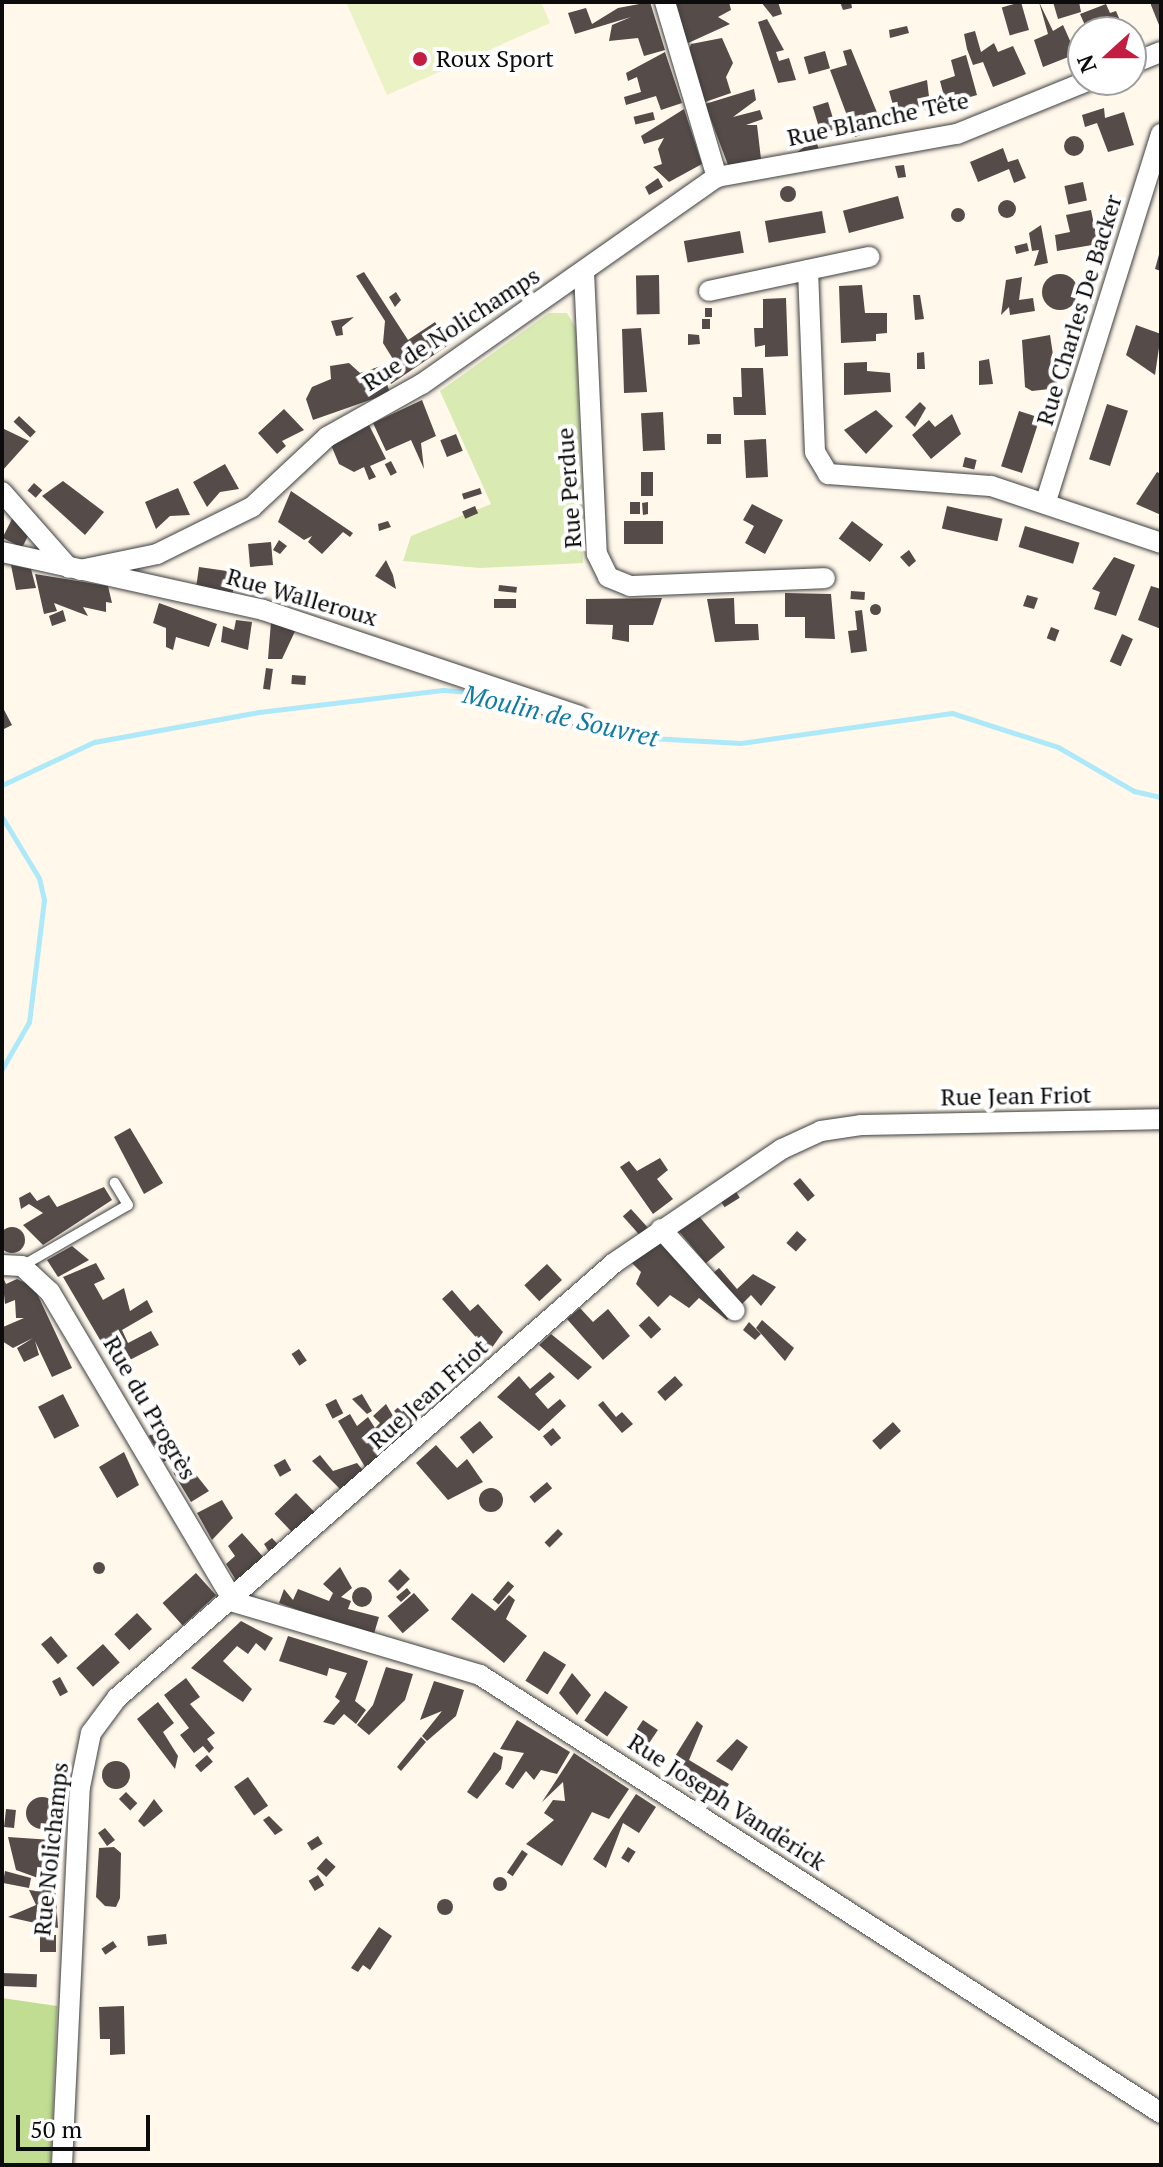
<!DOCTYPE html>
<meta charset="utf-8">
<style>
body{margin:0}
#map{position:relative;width:1163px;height:2167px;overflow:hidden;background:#fff8eb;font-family:"PT Serif",serif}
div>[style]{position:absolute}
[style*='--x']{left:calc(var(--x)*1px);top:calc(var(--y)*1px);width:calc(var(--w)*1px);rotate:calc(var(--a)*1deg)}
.green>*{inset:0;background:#d9ebb3}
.forest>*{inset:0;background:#c0dd92}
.pitch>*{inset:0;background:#eaf2c6}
.stream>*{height:5px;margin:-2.5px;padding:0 2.5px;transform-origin:2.5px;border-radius:2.5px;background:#ade9f9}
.building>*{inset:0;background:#554b48;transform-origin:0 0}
.round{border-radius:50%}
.roads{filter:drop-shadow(0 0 2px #3f3f3f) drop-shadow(0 0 2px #3f3f3f)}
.lane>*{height:10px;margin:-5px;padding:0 5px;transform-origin:5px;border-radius:5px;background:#fff}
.street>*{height:20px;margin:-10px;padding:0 10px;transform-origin:10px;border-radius:10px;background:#fff}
.dots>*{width:22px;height:22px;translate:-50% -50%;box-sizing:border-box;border:4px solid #fff;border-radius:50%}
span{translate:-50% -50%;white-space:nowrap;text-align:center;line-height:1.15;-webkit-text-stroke:8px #fff;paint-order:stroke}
.poi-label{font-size:24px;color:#0c0c0c}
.left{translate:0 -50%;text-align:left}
.street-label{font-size:24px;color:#0c0c0c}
.water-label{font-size:26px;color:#107ca4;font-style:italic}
.frame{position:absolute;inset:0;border:4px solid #0c0c0c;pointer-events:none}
.north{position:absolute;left:1067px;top:16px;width:80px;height:80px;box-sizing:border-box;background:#fff;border:2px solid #9e9e9e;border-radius:50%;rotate:249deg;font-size:22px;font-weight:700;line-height:32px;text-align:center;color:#0c0c0c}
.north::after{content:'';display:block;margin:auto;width:28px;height:36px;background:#c31e41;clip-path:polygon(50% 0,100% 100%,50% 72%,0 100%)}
.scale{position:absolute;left:16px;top:2115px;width:134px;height:36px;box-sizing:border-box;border:4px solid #0c0c0c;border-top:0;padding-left:10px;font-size:24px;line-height:28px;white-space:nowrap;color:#0c0c0c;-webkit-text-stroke:6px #fff;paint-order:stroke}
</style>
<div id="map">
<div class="green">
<div style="clip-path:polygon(549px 313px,567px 313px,576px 328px,583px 563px,480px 568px,403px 561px,411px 536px,491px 504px,440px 391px)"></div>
</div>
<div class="forest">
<div style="clip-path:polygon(2px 1998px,57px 2006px,51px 2165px,2px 2165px)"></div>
</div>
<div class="pitch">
<div style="clip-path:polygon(346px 2px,541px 2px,550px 23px,387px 95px)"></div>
</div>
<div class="stream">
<div style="--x:564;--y:721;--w:52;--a:16.7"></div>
<div style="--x:614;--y:736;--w:127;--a:3.2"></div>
<div style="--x:741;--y:743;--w:213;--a:-8.1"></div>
<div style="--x:952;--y:713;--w:111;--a:17.8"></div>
<div style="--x:1058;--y:747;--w:88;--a:30.1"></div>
<div style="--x:1134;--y:791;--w:28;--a:13"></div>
<div style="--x:2;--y:785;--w:102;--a:-25.1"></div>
<div style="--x:94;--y:742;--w:168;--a:-10.3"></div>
<div style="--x:259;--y:712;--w:185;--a:-6.8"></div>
<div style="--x:443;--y:690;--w:40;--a:4.3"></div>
<div style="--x:2;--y:817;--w:71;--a:58.8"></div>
<div style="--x:39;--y:878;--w:23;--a:77"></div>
<div style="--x:44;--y:900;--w:123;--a:97"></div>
<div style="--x:29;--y:1022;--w:54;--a:119.9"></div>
</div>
<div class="building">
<div style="clip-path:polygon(650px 2px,665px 50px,644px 56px,638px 38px,609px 41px,612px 25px,631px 17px,575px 34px,568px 13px,586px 8px,592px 24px,618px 8px)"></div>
<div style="clip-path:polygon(672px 2px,729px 2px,731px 10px,718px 17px,730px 24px,686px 44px)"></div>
<div style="clip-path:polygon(761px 2px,778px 2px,782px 14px,773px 17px)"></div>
<div style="clip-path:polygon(840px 2px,851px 2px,852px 8px,843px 10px)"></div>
<div style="left:1021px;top:2px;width:29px;height:20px;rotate:74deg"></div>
<div style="clip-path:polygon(1039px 2px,1053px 31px,1063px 25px,1076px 54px,1043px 67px,1034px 40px,1048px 34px)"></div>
<div style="clip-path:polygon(1053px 2px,1079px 2px,1081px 12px,1058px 19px)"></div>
<div style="clip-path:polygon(1151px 2px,1161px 2px,1161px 30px,1151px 5px)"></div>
<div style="clip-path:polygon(1106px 4px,1110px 13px,1116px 11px,1125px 32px,1088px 32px,1080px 14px)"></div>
<div style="clip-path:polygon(767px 19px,784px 50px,776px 52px,779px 61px,789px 58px,796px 80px,778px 83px,758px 22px)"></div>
<div style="clip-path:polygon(907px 26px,909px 33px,890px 38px,889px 30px)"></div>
<div style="clip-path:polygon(975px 31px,981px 52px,994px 43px,998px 52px,1013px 46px,1026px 74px,993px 87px,983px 62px,973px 65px,967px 49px,964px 34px)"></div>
<div style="clip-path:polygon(722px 38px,733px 63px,726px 77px,731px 93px,705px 102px,688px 52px,691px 44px)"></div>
<div style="clip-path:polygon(851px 49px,883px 127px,855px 137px,830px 70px,847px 65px,843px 51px)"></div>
<div style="left:825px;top:51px;width:18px;height:22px;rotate:74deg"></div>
<div style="clip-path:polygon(665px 52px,682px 103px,661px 110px,656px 96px,626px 105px,624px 97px,641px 92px,637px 77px,628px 81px,626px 73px)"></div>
<div style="clip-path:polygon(966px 55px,977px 95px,946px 104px,940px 81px,955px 76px,951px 60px)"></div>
<div style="clip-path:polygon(927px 80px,931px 113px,919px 107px,897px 119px,889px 91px)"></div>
<div style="clip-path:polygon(754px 89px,756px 100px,733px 117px,760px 110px,763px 119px,746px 125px,757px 125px,761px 159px,728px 165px,705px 104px)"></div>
<div style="left:828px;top:102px;width:28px;height:16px;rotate:73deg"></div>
<div style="clip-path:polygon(1104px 108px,1105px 118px,1124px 112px,1134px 145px,1108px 152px,1097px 123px,1085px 127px,1082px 115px)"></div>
<div style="clip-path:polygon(684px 109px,702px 164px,669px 182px,653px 167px,662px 164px,658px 149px,664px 138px,644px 144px,641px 136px)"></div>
<div style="left:653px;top:112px;width:8px;height:20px;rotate:76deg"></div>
<div style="clip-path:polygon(813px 130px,819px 150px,795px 154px,804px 147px,799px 134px)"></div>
<div class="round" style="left:1064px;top:136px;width:20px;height:20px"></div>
<div style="clip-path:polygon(1003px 148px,1008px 162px,1018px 159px,1026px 178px,1014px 183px,1009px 169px,978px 182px,970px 162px)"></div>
<div style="clip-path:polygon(904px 165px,906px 177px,898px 178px,895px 166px)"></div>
<div style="clip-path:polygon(658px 178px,663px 187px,649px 195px,645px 187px)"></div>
<div style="left:1083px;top:182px;width:19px;height:19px;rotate:78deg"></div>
<div class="round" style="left:780px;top:186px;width:16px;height:16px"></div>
<div style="left:898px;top:196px;width:23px;height:57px;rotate:75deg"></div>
<div class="round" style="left:998px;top:200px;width:18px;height:18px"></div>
<div class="round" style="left:951px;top:208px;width:14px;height:14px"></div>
<div style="clip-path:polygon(1091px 210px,1098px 244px,1057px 251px,1055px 235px,1070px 232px,1066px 215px)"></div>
<div style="left:822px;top:211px;width:22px;height:58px;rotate:80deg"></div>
<div style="clip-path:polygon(1041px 225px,1048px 263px,1034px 266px,1039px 250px,1032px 251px,1029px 233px)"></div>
<div style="left:740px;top:231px;width:22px;height:57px;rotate:80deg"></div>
<div style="left:1027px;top:243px;width:8px;height:13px;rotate:76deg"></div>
<div style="clip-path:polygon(1160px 251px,1161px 251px,1161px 271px,1155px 269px)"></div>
<div style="clip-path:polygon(364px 272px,408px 340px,435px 322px,450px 344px,391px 384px,385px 370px,396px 364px,383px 343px,385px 321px,356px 276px)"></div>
<div class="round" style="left:1042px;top:274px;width:36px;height:36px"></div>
<div style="left:659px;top:275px;width:39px;height:23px;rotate:89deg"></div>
<div style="clip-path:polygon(1022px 277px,1019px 300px,1033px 298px,1035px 311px,1010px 315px,1009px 307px,1001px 315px,1006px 280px)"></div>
<div style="clip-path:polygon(862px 285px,865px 313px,887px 313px,887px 333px,876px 334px,876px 341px,841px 343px,839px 286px)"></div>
<div style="clip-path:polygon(396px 292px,401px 300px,395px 307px,389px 297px)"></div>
<div style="clip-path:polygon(913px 295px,920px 295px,924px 319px,915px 320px)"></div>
<div style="clip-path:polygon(786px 298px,788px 356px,765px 357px,765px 345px,755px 347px,754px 328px,763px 328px,763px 299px)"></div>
<div style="left:705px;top:308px;width:7px;height:9px"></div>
<div style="clip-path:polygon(354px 317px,342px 327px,343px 335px,336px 336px,331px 321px)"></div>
<div style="left:702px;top:319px;width:8px;height:10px"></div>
<div style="clip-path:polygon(1136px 325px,1161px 334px,1155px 375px,1126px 355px)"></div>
<div style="clip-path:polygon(641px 328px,647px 392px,624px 393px,622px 329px)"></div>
<div style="clip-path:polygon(688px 334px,699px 335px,700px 344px,688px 345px)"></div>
<div style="clip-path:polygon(1050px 335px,1058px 388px,1032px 391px,1025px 387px,1022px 340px)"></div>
<div style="clip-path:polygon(924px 352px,925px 369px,917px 369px,917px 353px)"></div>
<div style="clip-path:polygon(989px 359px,993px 384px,979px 385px,979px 361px)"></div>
<div style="clip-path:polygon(867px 362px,867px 371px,890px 373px,891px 392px,844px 395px,844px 363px)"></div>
<div style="clip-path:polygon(349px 363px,360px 373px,381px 366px,390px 393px,313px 420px,306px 399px,312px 387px,331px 379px,330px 366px)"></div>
<div style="clip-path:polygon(741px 368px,763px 368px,766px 415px,734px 415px,733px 397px,742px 397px)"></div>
<div style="clip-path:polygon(422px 400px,436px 436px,421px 443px,424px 469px,411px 440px,386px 451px,373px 423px)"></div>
<div style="clip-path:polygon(920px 402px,926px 408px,915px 427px,905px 417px)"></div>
<div style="left:1107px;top:404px;width:22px;height:58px;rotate:18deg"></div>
<div style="clip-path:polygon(284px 409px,304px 430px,282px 441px,286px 446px,277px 454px,258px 433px)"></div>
<div style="clip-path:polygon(876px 410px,893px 426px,866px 454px,844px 430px)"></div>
<div style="left:1019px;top:411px;width:22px;height:58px;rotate:18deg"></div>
<div style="left:663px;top:412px;width:38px;height:22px;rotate:87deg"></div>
<div style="clip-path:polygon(952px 414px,961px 434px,931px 459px,912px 435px,929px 420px,935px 427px)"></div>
<div style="left:19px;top:416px;width:23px;height:8px;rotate:43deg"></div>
<div style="clip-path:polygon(369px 425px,386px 459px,370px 466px,376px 477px,369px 480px,364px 467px,354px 472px,339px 464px,331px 445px)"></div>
<div style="clip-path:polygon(2px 428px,29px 441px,2px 471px)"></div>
<div style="left:456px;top:434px;width:18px;height:17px;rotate:68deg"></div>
<div style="left:707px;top:434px;width:14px;height:10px"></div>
<div style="left:766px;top:439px;width:38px;height:22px;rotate:87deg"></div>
<div style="left:965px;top:457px;width:12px;height:10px;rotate:14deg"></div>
<div style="left:391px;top:461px;width:13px;height:7px;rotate:63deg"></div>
<div style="clip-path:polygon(225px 464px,239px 489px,220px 492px,207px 507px,193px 482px)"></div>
<div style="left:653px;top:472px;width:24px;height:12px;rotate:90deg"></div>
<div style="clip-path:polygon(1157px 472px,1161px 474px,1161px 515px,1136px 504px)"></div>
<div style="clip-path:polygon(63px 481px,104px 512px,85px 535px,42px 496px)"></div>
<div style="left:34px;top:483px;width:11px;height:10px;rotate:41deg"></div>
<div style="clip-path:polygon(178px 488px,190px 515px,170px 516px,156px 529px,145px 502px)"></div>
<div style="left:480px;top:488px;width:6px;height:19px;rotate:72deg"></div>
<div style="clip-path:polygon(291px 491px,353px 533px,350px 537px,343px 532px,322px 554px,308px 542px,312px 536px,304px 540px,278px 522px)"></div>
<div style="left:640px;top:502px;width:12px;height:10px;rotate:90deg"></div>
<div style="clip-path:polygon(648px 502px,648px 514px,643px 515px,642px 503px)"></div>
<div style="clip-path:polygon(752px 504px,783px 520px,765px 554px,745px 543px,754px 526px,743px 520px)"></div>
<div style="left:475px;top:506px;width:8px;height:14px;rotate:67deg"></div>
<div style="left:947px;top:506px;width:57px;height:23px;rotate:13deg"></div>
<div style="left:12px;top:519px;width:22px;height:21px;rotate:27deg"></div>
<div style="clip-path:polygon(388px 521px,391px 527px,379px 531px,378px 524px)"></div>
<div style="left:663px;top:521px;width:23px;height:39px;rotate:90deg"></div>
<div style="left:852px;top:521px;width:39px;height:22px;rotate:37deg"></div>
<div style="left:1025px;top:526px;width:57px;height:22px;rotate:17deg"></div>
<div style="clip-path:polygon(279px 540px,287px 546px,280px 554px,273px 550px)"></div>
<div style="left:271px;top:542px;width:23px;height:23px;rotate:85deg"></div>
<div style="clip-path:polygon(909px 550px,916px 561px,909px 567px,900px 557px)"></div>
<div style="clip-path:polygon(1114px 557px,1135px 565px,1116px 616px,1094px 609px,1100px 592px,1092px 589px)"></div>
<div style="clip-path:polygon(386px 560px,393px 575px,396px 589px,375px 576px)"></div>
<div style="clip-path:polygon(11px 565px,31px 569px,36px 588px,16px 590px)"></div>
<div style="left:199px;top:567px;width:37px;height:24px;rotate:8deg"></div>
<div style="clip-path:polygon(35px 574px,108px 586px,112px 603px,106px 602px,106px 612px,83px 607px,88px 616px,54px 603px,57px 611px,44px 614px)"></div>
<div style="left:499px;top:585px;width:18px;height:6px;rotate:6deg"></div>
<div style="clip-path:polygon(1151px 586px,1161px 589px,1161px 629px,1138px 620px)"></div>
<div style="left:851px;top:591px;width:14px;height:8px;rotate:4deg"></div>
<div style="clip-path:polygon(785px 593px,831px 594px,835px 639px,805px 638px,805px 617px,785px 617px)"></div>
<div style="clip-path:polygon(1027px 595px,1038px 598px,1034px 609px,1023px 606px)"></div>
<div style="clip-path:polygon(662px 598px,653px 625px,629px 625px,629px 642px,612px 639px,613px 625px,586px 624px,586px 599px)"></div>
<div style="clip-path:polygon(734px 598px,735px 624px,758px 624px,759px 640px,715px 642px,707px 599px)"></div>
<div style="left:494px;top:599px;width:22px;height:9px"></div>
<div style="clip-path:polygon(159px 603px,217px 624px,209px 647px,176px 637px,173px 650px,166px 647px,166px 628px,153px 623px)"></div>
<div class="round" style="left:869.5px;top:603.5px;width:11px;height:11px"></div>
<div style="clip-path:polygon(63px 610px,66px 621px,52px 626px,49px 616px)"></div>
<div style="clip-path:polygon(862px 610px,867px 651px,851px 653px,848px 631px,857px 630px,855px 611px)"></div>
<div style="clip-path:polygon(236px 620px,252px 622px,248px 650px,221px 642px,223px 626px,234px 630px)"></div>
<div style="clip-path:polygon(271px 622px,297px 627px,282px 659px,268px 659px)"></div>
<div style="left:1051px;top:627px;width:9px;height:12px;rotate:21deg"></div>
<div style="left:1122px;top:634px;width:12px;height:30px;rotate:24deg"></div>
<div style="left:266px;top:668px;width:7px;height:21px;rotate:8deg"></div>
<div style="left:292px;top:675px;width:14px;height:9px;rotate:4deg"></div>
<div style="clip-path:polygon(2px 706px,12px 725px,2px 730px)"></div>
<div style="clip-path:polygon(130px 1128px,163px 1183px,144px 1194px,114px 1137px)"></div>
<div style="clip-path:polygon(660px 1158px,668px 1170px,657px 1179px,673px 1199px,653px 1214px,620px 1167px,629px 1161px,637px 1171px)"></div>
<div style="left:800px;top:1178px;width:23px;height:9px;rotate:50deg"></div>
<div style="clip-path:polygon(104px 1187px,112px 1200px,43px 1245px,23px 1225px,43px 1213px,29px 1204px,21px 1209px,19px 1198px,30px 1192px,37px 1201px,49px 1195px,57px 1207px)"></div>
<div style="left:735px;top:1190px;width:9px;height:18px;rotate:58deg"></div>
<div style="left:631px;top:1209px;width:25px;height:11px;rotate:48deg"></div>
<div style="left:698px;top:1215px;width:42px;height:25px;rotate:50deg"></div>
<div class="round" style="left:-1px;top:1227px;width:26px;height:26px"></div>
<div style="left:797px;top:1231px;width:13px;height:16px;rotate:42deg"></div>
<div style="clip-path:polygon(662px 1239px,732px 1315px,727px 1320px,699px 1298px,689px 1308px,670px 1295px,658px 1307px,636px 1284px,641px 1272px,631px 1262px)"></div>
<div style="clip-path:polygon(72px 1246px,89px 1260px,58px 1277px,47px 1260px)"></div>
<div style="clip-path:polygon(96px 1263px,105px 1279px,94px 1284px,103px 1300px,124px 1288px,130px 1311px,147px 1300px,153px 1312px,122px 1330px,128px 1343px,151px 1331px,159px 1345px,116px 1367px,63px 1277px)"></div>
<div style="left:547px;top:1264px;width:22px;height:31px;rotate:47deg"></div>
<div style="clip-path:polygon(719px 1268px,737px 1289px,753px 1274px,776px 1287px,761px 1306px,751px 1295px,738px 1308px,713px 1273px)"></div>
<div style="clip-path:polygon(2px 1275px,6px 1284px,17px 1279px,34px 1287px,72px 1368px,52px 1377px,35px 1341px,39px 1355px,24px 1362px,17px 1348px,33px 1338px,13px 1348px,2px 1341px,3px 1327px,24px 1318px,16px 1318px,15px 1300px,5px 1304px)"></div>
<div style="clip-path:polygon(452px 1290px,470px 1311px,478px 1304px,503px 1332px,489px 1352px,442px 1299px)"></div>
<div style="clip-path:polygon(580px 1308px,593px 1322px,608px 1309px,630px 1336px,603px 1360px,567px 1319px)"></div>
<div style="left:649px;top:1316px;width:18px;height:14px;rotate:47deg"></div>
<div style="clip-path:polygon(762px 1320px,794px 1348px,785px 1361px,756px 1328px)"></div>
<div style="clip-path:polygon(749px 1322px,761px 1334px,755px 1340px,743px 1330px)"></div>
<div style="clip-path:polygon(551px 1334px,592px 1367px,578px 1380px,539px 1345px)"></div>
<div style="left:299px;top:1349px;width:14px;height:9px;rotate:56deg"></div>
<div style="clip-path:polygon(550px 1372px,555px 1377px,535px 1394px,548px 1409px,560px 1399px,566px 1406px,539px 1431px,497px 1397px,519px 1376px,530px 1389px)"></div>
<div style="left:675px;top:1376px;width:12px;height:24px;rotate:48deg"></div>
<div style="left:439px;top:1386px;width:15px;height:8px;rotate:48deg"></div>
<div style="left:63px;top:1394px;width:36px;height:28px;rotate:63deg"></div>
<div style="clip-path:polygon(362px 1394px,372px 1411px,367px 1414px,352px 1399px)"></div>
<div style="left:336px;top:1399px;width:16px;height:12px;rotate:63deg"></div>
<div style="clip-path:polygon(603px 1401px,616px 1417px,622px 1412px,633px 1424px,622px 1433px,598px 1405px)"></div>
<div style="clip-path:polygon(404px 1402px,422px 1422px,368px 1472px,338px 1421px,350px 1414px,357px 1426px,368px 1417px,375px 1428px,380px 1423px,373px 1416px,386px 1404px,399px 1426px,404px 1421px,394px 1411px)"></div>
<div style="left:480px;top:1421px;width:21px;height:26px;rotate:51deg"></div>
<div style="left:893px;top:1422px;width:12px;height:28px;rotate:48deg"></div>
<div style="left:166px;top:1426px;width:30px;height:20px;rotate:60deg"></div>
<div style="left:553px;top:1428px;width:13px;height:13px;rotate:51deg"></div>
<div style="clip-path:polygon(436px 1445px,457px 1468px,467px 1459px,483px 1482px,448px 1500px,416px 1463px)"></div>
<div style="clip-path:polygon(124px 1452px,139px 1485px,117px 1498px,99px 1467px)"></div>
<div style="clip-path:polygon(320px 1455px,333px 1471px,357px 1463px,366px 1474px,344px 1493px,312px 1461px)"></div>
<div style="left:285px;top:1459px;width:13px;height:13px;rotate:61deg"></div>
<div style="clip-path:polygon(185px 1461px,209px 1491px,191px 1502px,171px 1469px)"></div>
<div style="left:547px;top:1482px;width:8px;height:23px;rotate:50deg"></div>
<div class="round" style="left:479px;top:1488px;width:24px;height:24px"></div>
<div style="left:296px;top:1493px;width:30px;height:30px;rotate:46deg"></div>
<div style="clip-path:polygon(222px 1500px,233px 1518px,212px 1540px,197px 1513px)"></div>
<div style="left:558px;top:1529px;width:7px;height:19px;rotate:45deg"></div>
<div style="clip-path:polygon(242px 1533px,265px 1559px,239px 1585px,226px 1564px,235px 1556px,228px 1546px)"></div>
<div style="clip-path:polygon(272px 1538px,283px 1550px,273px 1558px,264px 1544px)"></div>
<div class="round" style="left:93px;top:1562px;width:12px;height:12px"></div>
<div style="clip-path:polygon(340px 1567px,352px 1588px,341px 1597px,351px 1601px,348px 1609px,379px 1617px,373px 1637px,279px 1603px,284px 1589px,293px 1600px,298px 1589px,329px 1601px,333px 1593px,323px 1584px)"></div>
<div style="left:400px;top:1569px;width:14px;height:17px;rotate:45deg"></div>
<div style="left:196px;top:1573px;width:30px;height:45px;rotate:48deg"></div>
<div style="left:508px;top:1581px;width:8px;height:24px;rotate:40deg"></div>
<div class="round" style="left:352px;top:1587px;width:20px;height:20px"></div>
<div style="clip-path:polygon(407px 1588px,411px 1593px,401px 1602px,396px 1597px)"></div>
<div style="left:414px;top:1593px;width:23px;height:35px;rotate:49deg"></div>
<div style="clip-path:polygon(472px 1593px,495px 1611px,509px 1595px,515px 1600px,506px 1619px,527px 1636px,504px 1663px,451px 1619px)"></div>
<div style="left:137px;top:1613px;width:22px;height:31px;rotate:47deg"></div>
<div style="clip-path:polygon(241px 1621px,273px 1638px,265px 1651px,256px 1643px,248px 1654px,237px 1646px,223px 1661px,252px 1689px,243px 1702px,191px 1668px)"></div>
<div style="left:51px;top:1636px;width:26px;height:13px;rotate:50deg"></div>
<div style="clip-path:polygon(288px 1636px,368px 1661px,355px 1701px,366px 1710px,356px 1724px,344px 1714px,334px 1725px,323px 1722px,340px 1701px,335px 1697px,347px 1673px,329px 1668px,327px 1676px,279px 1661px)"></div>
<div style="left:103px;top:1644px;width:25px;height:36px;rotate:48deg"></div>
<div style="left:544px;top:1651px;width:26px;height:35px;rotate:32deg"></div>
<div style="clip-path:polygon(386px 1667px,413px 1674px,405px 1700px,369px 1735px,357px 1725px,373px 1705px)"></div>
<div style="clip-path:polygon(572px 1673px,591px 1695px,577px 1715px,559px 1693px)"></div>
<div style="left:60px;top:1677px;width:17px;height:9px;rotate:62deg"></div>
<div style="clip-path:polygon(186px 1678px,200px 1697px,190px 1704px,215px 1733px,207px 1739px,214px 1748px,209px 1753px,203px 1746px,194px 1753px,180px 1735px,189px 1728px,164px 1695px)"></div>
<div style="clip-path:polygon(434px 1681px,464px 1690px,456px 1716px,427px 1741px,422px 1736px,442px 1711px,420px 1720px)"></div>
<div style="left:605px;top:1691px;width:28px;height:36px;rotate:35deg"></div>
<div style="clip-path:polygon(158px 1702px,174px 1723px,163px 1732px,178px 1756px,175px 1769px,137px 1719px)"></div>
<div style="clip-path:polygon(517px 1720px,570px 1752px,557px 1774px,541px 1770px,534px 1780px,526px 1771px,513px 1789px,505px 1784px,524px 1753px,500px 1749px)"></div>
<div style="left:643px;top:1720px;width:18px;height:32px;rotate:34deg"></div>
<div style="clip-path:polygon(697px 1721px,703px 1726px,689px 1760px,729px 1784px,714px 1808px,664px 1774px)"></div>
<div style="clip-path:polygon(421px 1737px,426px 1742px,401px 1771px,397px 1767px)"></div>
<div style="clip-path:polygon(737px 1739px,748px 1747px,732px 1771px,716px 1761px)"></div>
<div style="clip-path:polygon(494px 1752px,503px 1757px,501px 1769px,477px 1799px,467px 1792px)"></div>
<div style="clip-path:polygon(574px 1753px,629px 1789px,609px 1819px,592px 1812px,562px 1866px,526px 1844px,554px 1820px,544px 1813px,553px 1800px,565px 1801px,563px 1782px,542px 1802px)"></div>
<div style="left:207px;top:1755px;width:9px;height:16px;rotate:49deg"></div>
<div class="round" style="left:102px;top:1761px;width:28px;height:28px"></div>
<div style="left:248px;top:1777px;width:35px;height:17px;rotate:55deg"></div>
<div style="left:126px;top:1792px;width:16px;height:10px;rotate:45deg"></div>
<div style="clip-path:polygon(636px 1794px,656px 1807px,639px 1833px,623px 1823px,606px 1868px,593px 1859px)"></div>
<div class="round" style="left:26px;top:1797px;width:32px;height:32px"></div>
<div style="clip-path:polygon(154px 1799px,163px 1811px,144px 1827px,138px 1821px)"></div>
<div style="left:6px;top:1809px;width:10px;height:18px;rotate:6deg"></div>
<div style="clip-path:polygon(269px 1816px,283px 1830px,275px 1835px,263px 1820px)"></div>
<div style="left:780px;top:1823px;width:12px;height:22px;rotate:35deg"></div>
<div style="clip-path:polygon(105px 1828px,115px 1840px,107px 1846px,98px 1833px)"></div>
<div style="left:318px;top:1836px;width:9px;height:13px;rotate:58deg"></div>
<div style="clip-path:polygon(8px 1837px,52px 1840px,58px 1928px,8px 1917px,36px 1905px,29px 1890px,37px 1891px,38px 1878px,16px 1870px)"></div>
<div style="clip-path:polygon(114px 1847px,121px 1853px,120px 1898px,116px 1907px,105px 1906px,96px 1897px,99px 1848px)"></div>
<div style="left:628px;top:1847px;width:9px;height:13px;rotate:32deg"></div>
<div style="left:522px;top:1850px;width:7px;height:27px;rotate:34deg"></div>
<div style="left:326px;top:1858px;width:13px;height:14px;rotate:42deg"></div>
<div style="clip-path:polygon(5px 1871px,31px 1878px,29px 1888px,3px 1883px)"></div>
<div style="left:318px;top:1875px;width:12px;height:11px;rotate:59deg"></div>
<div class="round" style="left:493px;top:1877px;width:14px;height:14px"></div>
<div class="round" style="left:437px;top:1899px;width:16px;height:16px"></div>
<div style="clip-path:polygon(379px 1927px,392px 1936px,370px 1970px,363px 1965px,358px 1972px,351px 1968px)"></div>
<div style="left:166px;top:1934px;width:10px;height:19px;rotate:84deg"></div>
<div style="left:40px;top:1935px;width:16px;height:17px"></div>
<div style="left:113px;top:1941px;width:7px;height:14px;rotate:56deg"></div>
<div style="left:2px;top:1973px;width:35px;height:13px;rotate:2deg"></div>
<div style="clip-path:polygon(124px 2006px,125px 2054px,110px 2055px,110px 2039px,100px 2039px,99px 2007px)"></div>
</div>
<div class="roads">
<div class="lane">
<div style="--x:22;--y:1266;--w:122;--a:-29.9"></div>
<div style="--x:128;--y:1205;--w:26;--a:-121"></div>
</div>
<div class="street">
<div style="--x:665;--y:2;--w:183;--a:73.5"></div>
<div style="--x:1131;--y:64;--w:32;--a:-22"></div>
<div style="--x:808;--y:270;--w:182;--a:87.8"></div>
<div style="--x:815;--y:452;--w:26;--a:59"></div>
<div style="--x:828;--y:474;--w:163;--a:4.2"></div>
<div style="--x:991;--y:486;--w:179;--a:18.5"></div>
<div style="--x:584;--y:272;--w:282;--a:87.4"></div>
<div style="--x:597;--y:554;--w:25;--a:64"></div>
<div style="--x:608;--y:577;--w:24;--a:22"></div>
<div style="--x:630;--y:586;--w:195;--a:-2.3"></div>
<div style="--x:709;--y:291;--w:164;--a:-12"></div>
<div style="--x:2;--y:492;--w:101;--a:48.6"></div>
<div style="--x:1046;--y:501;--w:385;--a:-72.6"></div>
<div style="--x:2;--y:552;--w:267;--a:12.5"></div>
<div style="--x:263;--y:610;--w:334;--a:18.5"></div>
<div style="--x:80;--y:570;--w:79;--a:-11.7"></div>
<div style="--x:157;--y:554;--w:106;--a:-26.3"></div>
<div style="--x:252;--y:507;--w:103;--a:-43"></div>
<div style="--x:327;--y:437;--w:109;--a:-29.2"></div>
<div style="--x:422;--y:384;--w:360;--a:-35.1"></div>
<div style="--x:717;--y:177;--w:244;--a:-10.2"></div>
<div style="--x:957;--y:134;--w:144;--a:-22.1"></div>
<div style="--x:661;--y:1229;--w:110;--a:47.9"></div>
<div style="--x:2;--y:1265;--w:20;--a:3"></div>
<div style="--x:22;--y:1266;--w:38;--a:43"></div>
<div style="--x:50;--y:1292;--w:360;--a:59.3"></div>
<div style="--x:234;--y:1602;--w:257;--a:16.5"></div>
<div style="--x:480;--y:1675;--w:810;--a:32.75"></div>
<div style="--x:62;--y:2165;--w:378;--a:-87.3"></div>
<div style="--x:80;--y:1787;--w:55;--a:-78.5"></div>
<div style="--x:91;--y:1733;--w:44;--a:-53.4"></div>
<div style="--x:117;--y:1698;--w:660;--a:-41.19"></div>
<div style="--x:614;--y:1263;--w:203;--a:-34.2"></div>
<div style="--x:782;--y:1149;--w:43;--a:-24.8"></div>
<div style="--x:821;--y:1131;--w:40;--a:-8.5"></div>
<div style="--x:861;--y:1125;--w:300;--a:-1.1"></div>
</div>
</div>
<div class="dots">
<div style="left:420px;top:59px;background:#c31e41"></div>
</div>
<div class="poi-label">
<span class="left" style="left:436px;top:59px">Roux Sport</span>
</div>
<div class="street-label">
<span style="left:878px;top:119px;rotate:-12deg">Rue Blanche Tête</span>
<span style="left:1079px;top:310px;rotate:-73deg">Rue Charles De Backer</span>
<span style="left:451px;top:329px;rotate:-33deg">Rue de Nolichamps</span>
<span style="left:569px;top:488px;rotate:-94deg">Rue Perdue</span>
<span style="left:302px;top:597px;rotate:16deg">Rue Walleroux</span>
<span style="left:1016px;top:1096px;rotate:-1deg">Rue Jean Friot</span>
<span style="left:428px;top:1394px;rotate:-42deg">Rue Jean Friot</span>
<span style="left:150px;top:1408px;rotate:60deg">Rue du Progrès</span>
<span style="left:727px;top:1802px;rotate:33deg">Rue Joseph Vanderick</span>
<span style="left:51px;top:1849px;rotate:-84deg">Rue Nolichamps</span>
</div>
<div class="water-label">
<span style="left:561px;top:716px;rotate:13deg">Moulin de Souvret</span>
</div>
<div class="frame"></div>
<div class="north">N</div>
<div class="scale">50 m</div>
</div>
